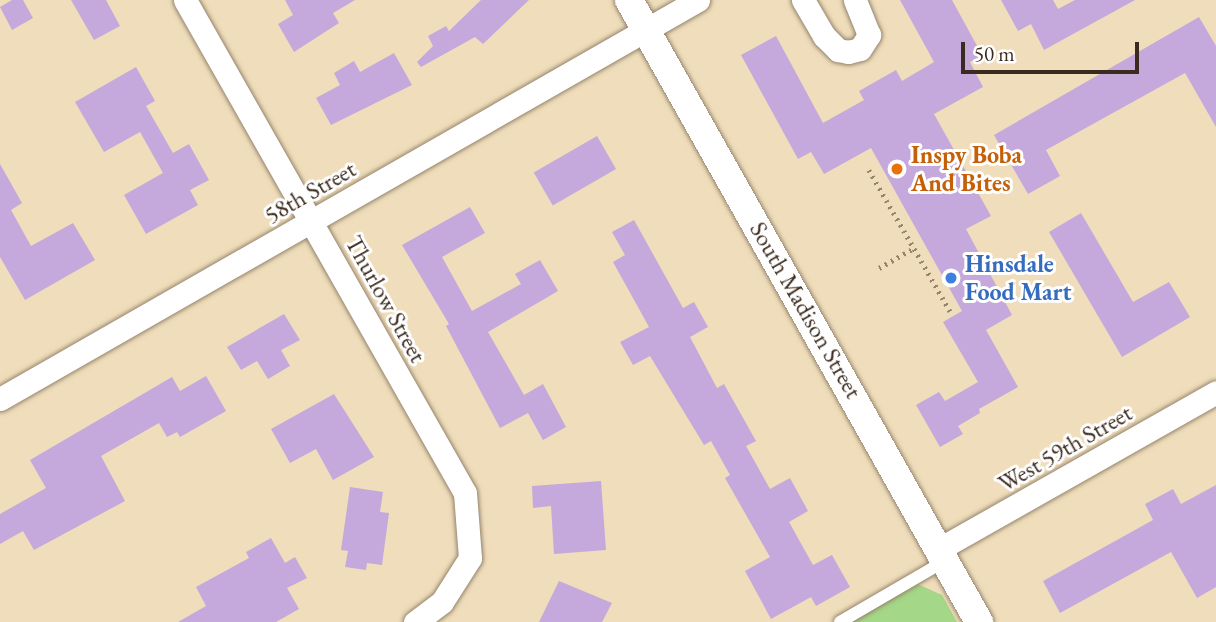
<!DOCTYPE html>
<style>
body{margin:0}
#map{position:relative;width:1216px;height:622px;overflow:hidden;background:#efddbb;font-family:"EB Garamond",serif}
div>[style]{position:absolute}
[style*='--x']{left:calc(var(--x)*1px);top:calc(var(--y)*1px);width:calc(var(--w)*1px);rotate:calc(var(--a)*1deg)}
.green>*{inset:0;background:#a4d787}
.building>*{inset:0;background:#c5a9dc;transform-origin:0 0}
.path>*{height:4.5px;margin-top:-2.25px;transform-origin:0;background:repeating-linear-gradient(90deg,#95846c 0 2px,transparent 0 7px)}
.roads{filter:drop-shadow(0 0 2px #95846c) drop-shadow(0 0 2px #95846c)}
.service>*{height:12px;margin:-6px;padding:0 6px;transform-origin:6px;border-radius:6px;background:#fff}
.minor>*{height:23px;margin:-11.5px;padding:0 11.5px;transform-origin:11.5px;border-radius:11.5px;background:#fff}
.tertiary>*{height:28px;margin:-14px;padding:0 14px;transform-origin:14px;border-radius:14px;background:#fff}
.dots>*{width:19px;height:19px;translate:-50% -50%;box-sizing:border-box;border:4px solid #fff;border-radius:50%}
span{translate:-50% -50%;white-space:nowrap;text-align:center;line-height:1.15;-webkit-text-stroke:6px #fff;paint-order:stroke}
.food-label{font-size:24px;color:#c56008;font-weight:700}
.left{translate:0 -50%;text-align:left}
.street-label{font-size:24px;color:#3b2a1e}
.shop-label{font-size:24px;color:#366cbe;font-weight:700}
.scale{position:absolute;left:961px;top:42px;width:178px;height:32px;box-sizing:border-box;border:4px solid #3b2a1e;border-top:0;padding-left:9px;font-size:21px;line-height:24px;white-space:nowrap;color:#3b2a1e;-webkit-text-stroke:5px #fff;paint-order:stroke}
</style>
<div id="map">
<div class="green">
<div style="clip-path:polygon(913px 582px,942px 595px,957px 622px,842px 622px)"></div>
</div>
<div class="building">
<div style="clip-path:polygon(12px 0,23px 0,33px 18px,12px 30px,0 7px)"></div>
<div style="clip-path:polygon(71px 0,106px 0,120px 26px,94px 40px)"></div>
<div style="clip-path:polygon(285px 0,355px 0,333px 13px,339px 23px,294px 52px,278px 24px,293px 15px)"></div>
<div style="clip-path:polygon(481px 0,529px 0,483px 44px,475px 37px,421px 67px,417px 62px,433px 46px,428px 36px,446px 26px,449px 31px)"></div>
<div style="clip-path:polygon(900px 0,952px 0,982px 55px,970px 62px,983px 87px,934px 114px,991px 216px,966px 229px,1012px 315px,986px 330px,1018px 387px,979px 409px,980px 413px,958px 426px,963px 434px,940px 447px,916px 405px,939px 392px,945px 401px,978px 382px,943px 322px,962px 311px,871px 148px,824px 174px,811px 152px,798px 159px,741px 55px,776px 36px,823px 123px,864px 100px,859px 91px,896px 70px,902px 81px,934px 62px)"></div>
<div style="clip-path:polygon(1001px 0,1053px 0,1058px 9px,1075px 0,1135px 0,1044px 50px,1031px 24px,1018px 31px)"></div>
<div style="clip-path:polygon(1199px 17px,1216px 46px,1216px 127px,1185px 73px,1046px 150px,1060px 176px,1028px 194px,994px 135px)"></div>
<div style="clip-path:polygon(394px 53px,412px 85px,331px 125px,316px 98px,340px 85px,334px 73px,354px 61px,360px 72px)"></div>
<div style="clip-path:polygon(136px 67px,155px 101px,146px 106px,173px 153px,189px 144px,209px 180px,190px 190px,198px 205px,146px 234px,124px 195px,163px 173px,140px 132px,104px 152px,75px 102px)"></div>
<div style="left:597px;top:136px;width:38px;height:73px;rotate:60deg"></div>
<div style="clip-path:polygon(0 164px,22px 203px,11px 210px,31px 246px,73px 223px,95px 260px,25px 300px,0 257px)"></div>
<div style="clip-path:polygon(470px 207px,485px 233px,442px 257px,472px 311px,521px 284px,515px 274px,540px 260px,558px 291px,488px 332px,524px 395px,543px 384px,566px 427px,543px 440px,528px 413px,500px 428px,446px 326px,449px 324px,402px 245px)"></div>
<div style="clip-path:polygon(1081px 213px,1133px 302px,1169px 282px,1190px 317px,1122px 357px,1049px 232px)"></div>
<div style="clip-path:polygon(634px 220px,683px 308px,694px 302px,708px 327px,690px 337px,717px 388px,724px 384px,756px 441px,746px 446px,770px 489px,790px 478px,808px 511px,789px 522px,813px 565px,832px 555px,850px 587px,816px 606px,811px 597px,771px 619px,745px 571px,770px 557px,725px 478px,730px 475px,711px 441px,704px 445px,650px 356px,633px 365px,620px 342px,649px 327px,613px 262px,625px 255px,612px 232px)"></div>
<div style="clip-path:polygon(284px 314px,300px 340px,281px 350px,290px 366px,268px 379px,257px 361px,241px 370px,227px 347px)"></div>
<div style="clip-path:polygon(206px 376px,226px 411px,180px 437px,177px 432px,167px 437px,159px 423px,101px 456px,125px 501px,34px 550px,23px 531px,0 544px,0 514px,46px 488px,30px 460px,172px 377px,180px 391px)"></div>
<div style="clip-path:polygon(334px 394px,374px 457px,333px 480px,316px 449px,290px 463px,271px 429px)"></div>
<div style="clip-path:polygon(601px 481px,606px 550px,554px 554px,551px 506px,533px 508px,532px 486px)"></div>
<div style="clip-path:polygon(1216px 485px,1216px 587px,1197px 598px,1171px 552px,1060px 613px,1043px 581px,1153px 520px,1145px 504px,1173px 489px,1181px 504px)"></div>
<div style="clip-path:polygon(350px 487px,383px 492px,380px 512px,389px 513px,382px 565px,367px 563px,366px 570px,345px 567px,348px 551px,341px 550px)"></div>
<div style="clip-path:polygon(271px 538px,285px 563px,295px 557px,307px 578px,287px 588px,299px 609px,276px 622px,178px 622px,206px 606px,196px 587px,249px 558px,246px 552px)"></div>
<div style="clip-path:polygon(559px 581px,612px 603px,602px 622px,539px 622px)"></div>
</div>
<div class="path">
<div style="--x:869;--y:170;--w:163;--a:60.1"></div>
<div style="--x:879;--y:268;--w:40;--a:-29.7"></div>
</div>
<div class="roads">
<div class="service">
<div style="--x:840;--y:622;--w:121;--a:-30.2"></div>
</div>
<div class="minor">
<div style="--x:185;--y:0;--w:567;--a:60.41"></div>
<div style="--x:465;--y:493;--w:65;--a:85.6"></div>
<div style="--x:470;--y:558;--w:52;--a:122.5"></div>
<div style="--x:442;--y:602;--w:34;--a:143"></div>
<div style="--x:803;--y:0;--w:42;--a:59.7"></div>
<div style="--x:824;--y:36;--w:20;--a:45"></div>
<div style="--x:838;--y:50;--w:10;--a:11"></div>
<div style="--x:848;--y:52;--w:12;--a:-14"></div>
<div style="--x:860;--y:49;--w:17;--a:-57"></div>
<div style="--x:869;--y:35;--w:38;--a:-112"></div>
<div style="--x:0;--y:399;--w:804;--a:-29.75"></div>
<div style="--x:939;--y:549;--w:318;--a:-29.5"></div>
</div>
<div class="tertiary">
<div style="--x:629;--y:0;--w:714;--a:60.63"></div>
</div>
</div>
<div class="dots">
<div style="left:897px;top:169px;background:#e8710a"></div>
<div style="left:951px;top:278px;background:#3f7fe0"></div>
</div>
<div class="food-label">
<span class="left" style="left:911px;top:169px">Inspy Boba<br>And Bites</span>
</div>
<div class="street-label">
<span style="left:310px;top:192px;rotate:-30deg">58th Street</span>
<span style="left:386px;top:299px;rotate:61deg">Thurlow Street</span>
<span style="left:806px;top:310px;rotate:60deg">South Madison Street</span>
<span style="left:1065px;top:448px;rotate:-30deg">West 59th Street</span>
</div>
<div class="shop-label">
<span class="left" style="left:965px;top:278px">Hinsdale<br>Food Mart</span>
</div>
<div class="scale">50 m</div>
</div>
